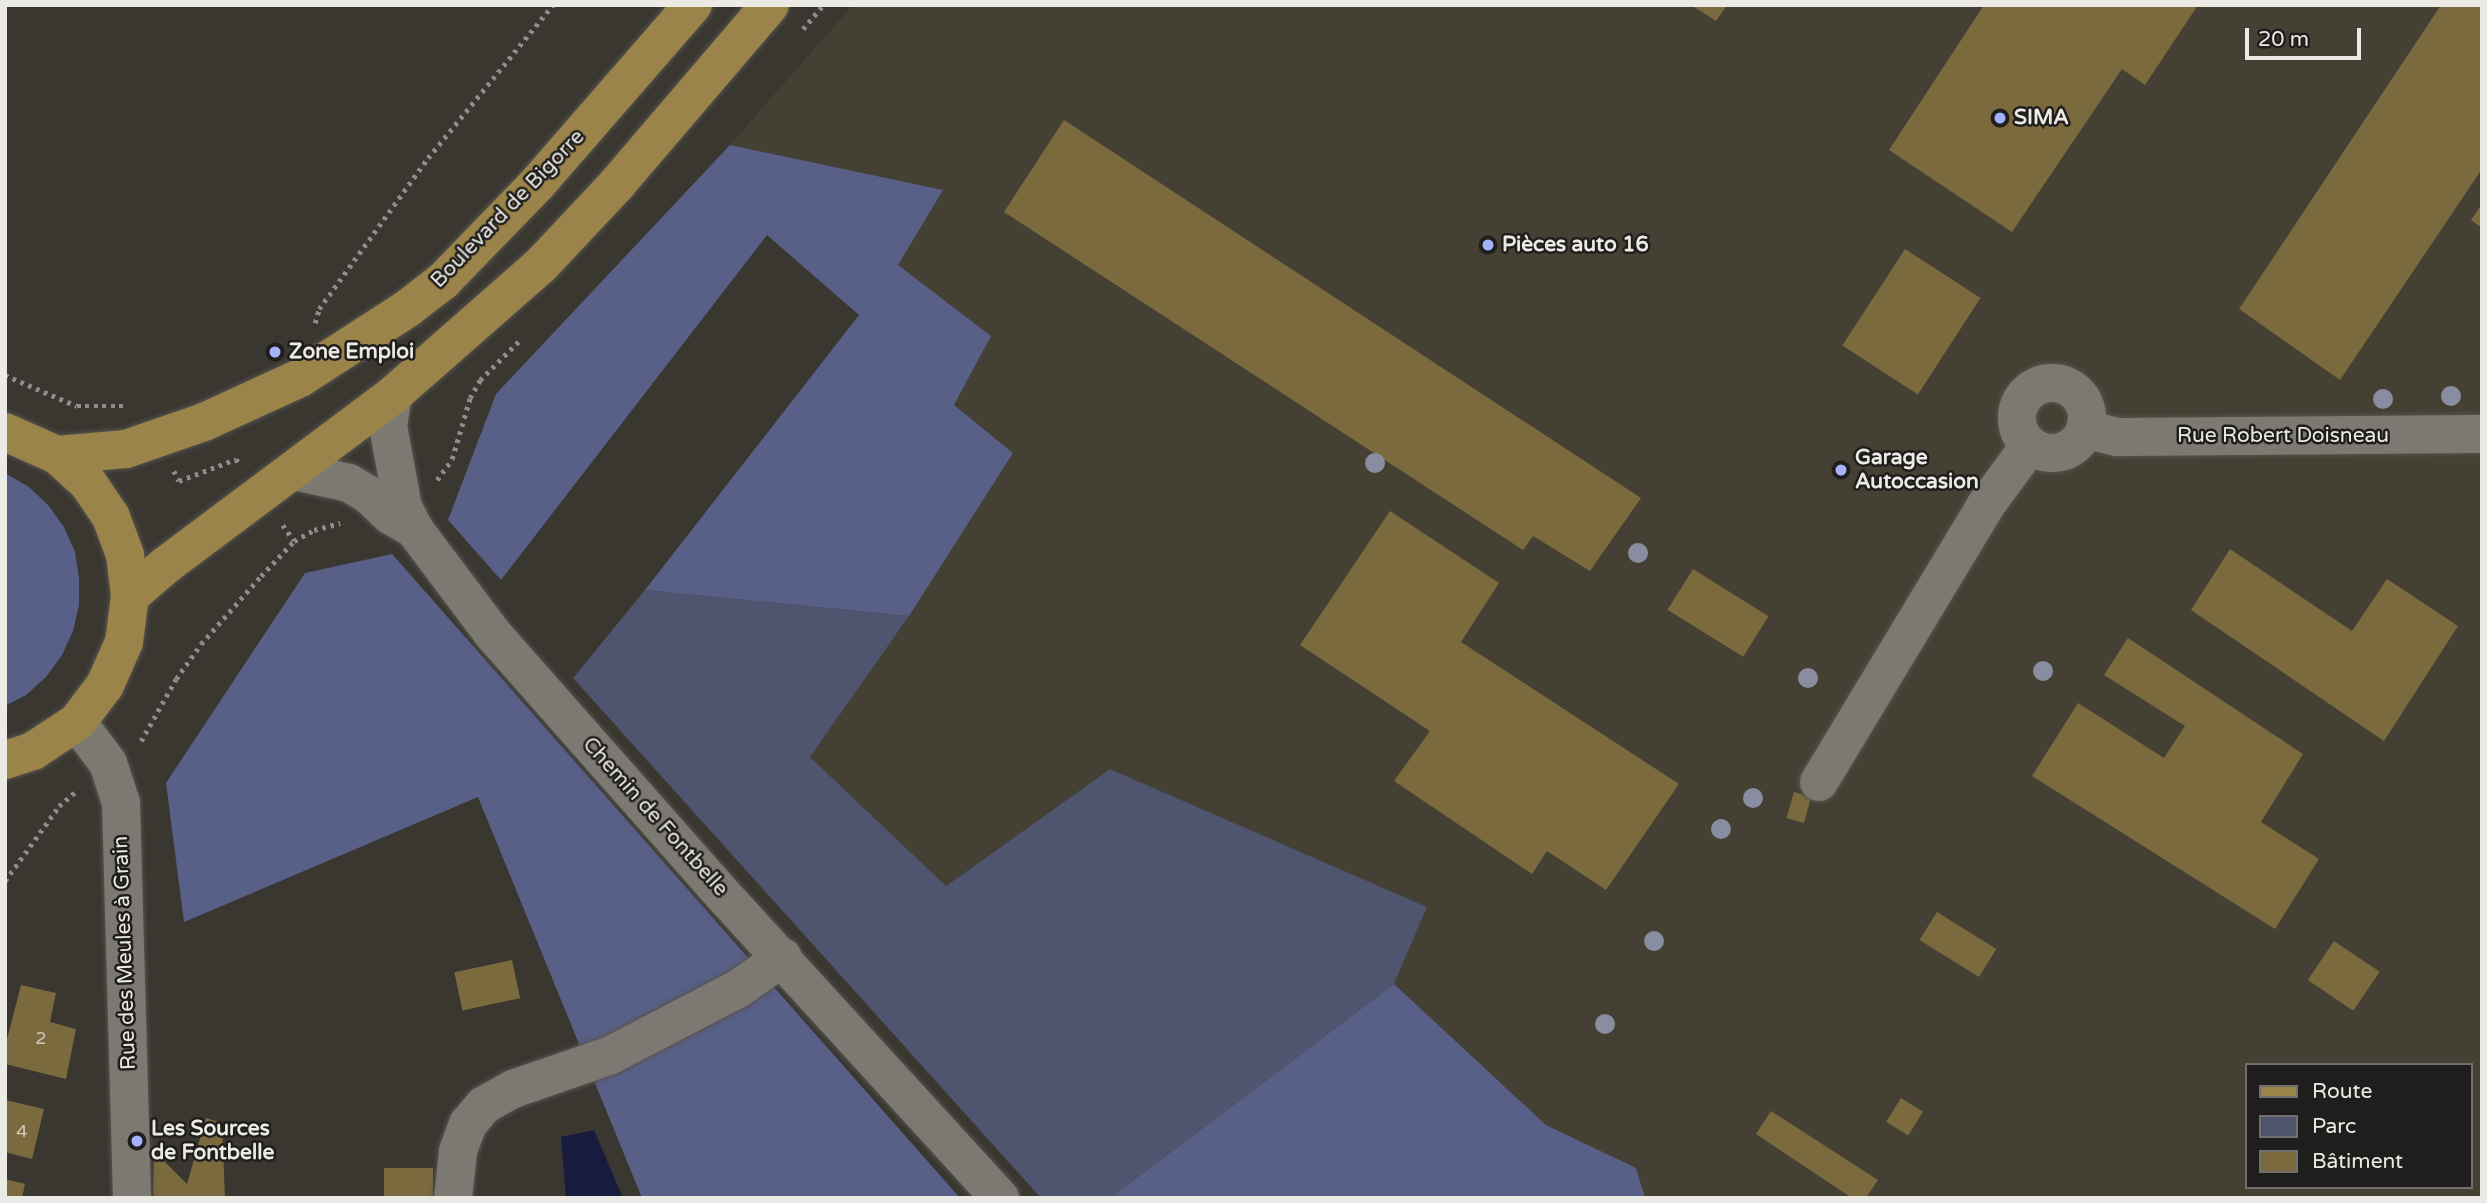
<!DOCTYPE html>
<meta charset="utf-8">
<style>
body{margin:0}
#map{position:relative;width:2487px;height:1203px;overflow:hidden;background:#3a3731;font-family:"Varela Round",sans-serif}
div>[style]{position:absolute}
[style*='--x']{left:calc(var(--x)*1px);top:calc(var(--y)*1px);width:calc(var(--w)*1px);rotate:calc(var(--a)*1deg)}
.built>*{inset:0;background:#454034}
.green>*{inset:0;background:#4f546f}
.forest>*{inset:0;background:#596088}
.water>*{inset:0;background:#171b3d}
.building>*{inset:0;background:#7c6a3f;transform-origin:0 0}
.path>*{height:4.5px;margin-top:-2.25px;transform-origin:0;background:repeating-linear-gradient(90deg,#8f8d88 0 3.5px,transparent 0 8.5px)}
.roads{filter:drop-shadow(0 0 2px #56534d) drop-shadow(0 0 2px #56534d)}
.minor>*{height:38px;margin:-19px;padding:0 19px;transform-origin:19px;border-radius:19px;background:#7c7972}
.minor>.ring{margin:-19px;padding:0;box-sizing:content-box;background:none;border:38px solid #7c7972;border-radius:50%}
.major>*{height:38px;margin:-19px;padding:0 19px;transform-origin:19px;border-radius:19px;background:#9b8449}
.trees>*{width:20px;height:20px;margin:-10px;border-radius:50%;background:#898da0}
.dots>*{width:19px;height:19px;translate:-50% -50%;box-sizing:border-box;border:4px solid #201e1c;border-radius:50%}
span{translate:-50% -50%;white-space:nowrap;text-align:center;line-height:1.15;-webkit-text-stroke:5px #201e1c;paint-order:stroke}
.number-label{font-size:18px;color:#cfcabc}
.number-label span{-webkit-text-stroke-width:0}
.poi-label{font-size:21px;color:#ebeae5;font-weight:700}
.left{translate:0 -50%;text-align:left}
.street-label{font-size:21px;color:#ebeae5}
.frame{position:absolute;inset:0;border:7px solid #ebeae5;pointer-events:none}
.legend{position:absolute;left:2245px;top:1063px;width:228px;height:126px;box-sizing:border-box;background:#201e1c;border:2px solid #71706c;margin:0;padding:9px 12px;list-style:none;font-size:21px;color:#ebeae5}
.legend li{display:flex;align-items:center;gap:14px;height:35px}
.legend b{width:35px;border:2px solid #71706c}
.scale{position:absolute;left:2245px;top:28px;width:116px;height:32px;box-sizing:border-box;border:4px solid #ebeae5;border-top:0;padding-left:9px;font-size:21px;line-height:24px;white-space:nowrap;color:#ebeae5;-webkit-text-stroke:5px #201e1c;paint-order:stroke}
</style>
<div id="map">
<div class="built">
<div style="clip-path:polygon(evenodd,853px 5px,2482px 5px,2482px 1198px,1645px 1198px,1636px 1168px,1546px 1125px,1394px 984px,1427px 907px,1110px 769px,946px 886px,810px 757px,909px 616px,1013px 453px,954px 405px,991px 336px,898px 265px,943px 190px,730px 145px,853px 5px,2247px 1065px,2471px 1065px,2471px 1187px,2247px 1187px,2247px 1065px)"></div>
</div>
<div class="green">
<div style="clip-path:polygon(645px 590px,909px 616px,810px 757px,946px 886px,1110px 769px,1427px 907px,1394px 984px,1110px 1198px,1041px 1198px,573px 678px)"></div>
</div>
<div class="forest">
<div style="clip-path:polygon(730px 145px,943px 190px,898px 265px,991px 336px,954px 405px,1013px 453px,909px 616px,645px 590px,859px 315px,767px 235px,501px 580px,448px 520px,496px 394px)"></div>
<div style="clip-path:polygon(5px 473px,29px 487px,48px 505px,64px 527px,75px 552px,79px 578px,79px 605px,73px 631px,62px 655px,46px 677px,26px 695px,5px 706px)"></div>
<div style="clip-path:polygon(392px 554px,960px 1198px,642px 1198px,478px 797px,184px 922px,166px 783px,305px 573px)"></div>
<div style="clip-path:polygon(1394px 984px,1546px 1125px,1636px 1168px,1645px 1198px,1110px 1198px)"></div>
</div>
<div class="water">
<div style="clip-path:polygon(594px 1130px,622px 1196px,566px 1198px,561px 1137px)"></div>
</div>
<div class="building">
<div style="clip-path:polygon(1691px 5px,1727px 5px,1716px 21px)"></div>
<div style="clip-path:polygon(1984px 5px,2198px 5px,2145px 85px,2122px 69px,2012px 232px,1889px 150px)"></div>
<div style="clip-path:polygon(2441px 5px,2482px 5px,2482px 169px,2340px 380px,2239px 309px)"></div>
<div style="clip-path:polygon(1064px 120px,1641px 498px,1590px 571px,1533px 536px,1523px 550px,1004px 212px)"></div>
<div style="clip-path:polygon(2482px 204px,2482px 228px,2471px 220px)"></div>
<div style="left:1905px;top:249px;width:90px;height:115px;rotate:33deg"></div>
<div style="clip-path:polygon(1390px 511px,1499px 583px,1461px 642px,1679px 784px,1606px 890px,1547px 851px,1532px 874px,1394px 781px,1430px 731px,1300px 645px)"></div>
<div style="clip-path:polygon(2230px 549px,2352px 631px,2387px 579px,2458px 626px,2384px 741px,2191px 610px)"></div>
<div style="left:1693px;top:569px;width:89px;height:48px;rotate:32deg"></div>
<div style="clip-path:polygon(2128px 638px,2303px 754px,2261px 822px,2319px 859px,2275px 929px,2032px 776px,2078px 703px,2164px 758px,2185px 726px,2104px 675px)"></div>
<div style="left:1794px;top:792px;width:18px;height:27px;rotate:16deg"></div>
<div style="left:1937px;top:912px;width:70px;height:33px;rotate:32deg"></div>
<div style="left:2334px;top:941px;width:55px;height:47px;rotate:34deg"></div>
<div style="left:512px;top:960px;width:39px;height:59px;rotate:78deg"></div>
<div style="clip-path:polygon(21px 985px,56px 993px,50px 1022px,76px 1029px,66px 1079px,5px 1064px,5px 1047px)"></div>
<div style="left:1901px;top:1098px;width:26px;height:28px;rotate:32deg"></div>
<div style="clip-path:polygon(5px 1100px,44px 1109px,32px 1159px,5px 1152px)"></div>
<div style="clip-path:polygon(1771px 1111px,1878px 1180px,1866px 1198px,1852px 1198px,1756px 1134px)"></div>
<div style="clip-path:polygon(206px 1118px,222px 1123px,225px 1198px,157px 1198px,153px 1195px,154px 1151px,187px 1184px)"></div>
<div style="left:433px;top:1168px;width:30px;height:49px;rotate:90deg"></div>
<div style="clip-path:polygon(5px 1179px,25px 1184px,22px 1198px,5px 1198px)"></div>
</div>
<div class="path">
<div style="--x:803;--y:29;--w:31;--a:-50"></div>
<div style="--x:315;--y:323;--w:15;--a:-74"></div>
<div style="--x:319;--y:309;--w:186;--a:-54.2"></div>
<div style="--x:428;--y:158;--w:198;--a:-50.8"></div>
<div style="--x:5;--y:375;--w:78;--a:23.3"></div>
<div style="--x:77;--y:406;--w:47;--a:0"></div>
<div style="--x:174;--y:471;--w:11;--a:63"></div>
<div style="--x:179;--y:481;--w:61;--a:-21.1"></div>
<div style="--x:236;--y:459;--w:5;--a:53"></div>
<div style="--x:437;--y:480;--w:26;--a:-54"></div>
<div style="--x:452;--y:459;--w:64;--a:-73.6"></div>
<div style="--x:470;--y:398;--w:21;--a:-61"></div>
<div style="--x:480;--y:380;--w:59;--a:-45"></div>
<div style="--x:283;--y:525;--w:19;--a:55"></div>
<div style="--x:141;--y:741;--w:71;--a:-60.6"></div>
<div style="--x:176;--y:679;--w:43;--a:-54.5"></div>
<div style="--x:201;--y:644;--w:91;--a:-48.6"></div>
<div style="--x:261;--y:576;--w:48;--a:-46.7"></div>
<div style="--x:294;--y:541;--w:23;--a:-29"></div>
<div style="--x:314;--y:530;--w:27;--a:-15"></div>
<div style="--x:5;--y:881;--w:92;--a:-54.2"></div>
<div style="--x:59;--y:806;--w:23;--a:-41"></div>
</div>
<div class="roads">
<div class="minor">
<div class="ring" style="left:2017px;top:383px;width:32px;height:32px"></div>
<div style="--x:393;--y:395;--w:31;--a:99"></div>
<div style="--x:388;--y:426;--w:82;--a:79.5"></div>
<div style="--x:403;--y:507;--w:25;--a:63"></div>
<div style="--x:2085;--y:429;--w:32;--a:14"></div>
<div style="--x:2116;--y:437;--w:366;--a:-0.5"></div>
<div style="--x:294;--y:471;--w:56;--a:12.3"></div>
<div style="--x:349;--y:483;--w:23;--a:31"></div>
<div style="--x:369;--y:495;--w:29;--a:44"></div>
<div style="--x:390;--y:515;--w:28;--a:30"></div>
<div style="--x:414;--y:529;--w:130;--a:53.1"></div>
<div style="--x:492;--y:633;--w:337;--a:48.6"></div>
<div style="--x:715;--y:886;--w:423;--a:47.6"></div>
<div style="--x:77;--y:722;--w:51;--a:52.9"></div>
<div style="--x:108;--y:763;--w:42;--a:72"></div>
<div style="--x:121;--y:803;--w:395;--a:88.4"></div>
<div style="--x:1819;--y:782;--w:323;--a:-58.9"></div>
<div style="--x:1986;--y:505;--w:74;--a:-53.7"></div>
<div style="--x:453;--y:1198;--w:47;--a:-83.9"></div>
<div style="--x:458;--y:1151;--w:29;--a:-70"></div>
<div style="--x:468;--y:1124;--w:25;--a:-50"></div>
<div style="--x:484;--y:1105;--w:33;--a:-29"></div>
<div style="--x:513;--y:1089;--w:104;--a:-19.1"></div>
<div style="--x:611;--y:1055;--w:143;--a:-27.5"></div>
<div style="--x:738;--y:989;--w:55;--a:-35.4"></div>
</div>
<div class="major">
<div style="--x:5;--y:432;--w:57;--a:23.9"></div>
<div style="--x:57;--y:455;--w:42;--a:42.1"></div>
<div style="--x:88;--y:483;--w:41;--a:55.9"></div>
<div style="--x:111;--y:517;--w:40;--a:69.8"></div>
<div style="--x:125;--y:555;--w:41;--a:83"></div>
<div style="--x:130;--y:596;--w:46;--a:97.4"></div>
<div style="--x:124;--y:642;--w:47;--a:113.8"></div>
<div style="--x:105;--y:685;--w:46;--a:127.1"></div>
<div style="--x:77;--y:722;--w:53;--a:146.6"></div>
<div style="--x:33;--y:751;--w:29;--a:162"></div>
<div style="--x:57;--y:455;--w:69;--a:-5"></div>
<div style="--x:126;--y:449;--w:83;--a:-19.1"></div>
<div style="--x:204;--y:422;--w:106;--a:-24.6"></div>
<div style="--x:300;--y:378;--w:129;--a:-32.9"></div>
<div style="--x:408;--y:308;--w:44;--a:-37.6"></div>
<div style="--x:443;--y:281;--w:136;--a:-45.9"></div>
<div style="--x:538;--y:183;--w:236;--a:-49"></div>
<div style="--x:130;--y:596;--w:48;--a:-40.7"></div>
<div style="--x:166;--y:565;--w:284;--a:-36.8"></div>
<div style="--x:393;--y:395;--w:198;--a:-41.3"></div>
<div style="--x:542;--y:264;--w:110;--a:-46.8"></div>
<div style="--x:617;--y:184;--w:235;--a:-49.5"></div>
</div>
</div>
<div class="trees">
<div style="left:2451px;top:396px"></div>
<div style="left:2383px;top:399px"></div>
<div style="left:1375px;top:463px"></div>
<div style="left:1638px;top:553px"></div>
<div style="left:2043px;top:671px"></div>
<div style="left:1808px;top:678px"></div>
<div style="left:1753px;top:798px"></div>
<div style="left:1721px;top:829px"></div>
<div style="left:1654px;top:941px"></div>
<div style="left:1605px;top:1024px"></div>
</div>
<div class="dots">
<div style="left:2000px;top:118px;background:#a4b2fc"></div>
<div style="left:1488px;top:245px;background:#a4b2fc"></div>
<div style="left:275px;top:352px;background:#a4b2fc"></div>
<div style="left:1841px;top:470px;background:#a4b2fc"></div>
<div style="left:137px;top:1141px;background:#a4b2fc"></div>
</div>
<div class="number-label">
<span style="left:41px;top:1038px">2</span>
<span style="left:22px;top:1131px">4</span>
</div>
<div class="poi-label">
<span class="left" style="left:2014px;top:118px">SIMA</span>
<span class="left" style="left:1502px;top:245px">Pièces auto 16</span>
<span class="left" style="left:289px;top:352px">Zone Emploi</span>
<span class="left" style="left:1855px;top:470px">Garage<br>Autoccasion</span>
<span class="left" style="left:151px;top:1141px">Les Sources<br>de Fontbelle</span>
</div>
<div class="street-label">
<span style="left:508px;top:209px;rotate:-46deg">Boulevard de Bigorre</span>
<span style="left:2283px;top:436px">Rue Robert Doisneau</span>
<span style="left:655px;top:817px;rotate:48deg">Chemin de Fontbelle</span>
<span style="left:125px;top:953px;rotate:-92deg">Rue des Meules à Grain</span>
</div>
<div class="frame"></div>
<ul class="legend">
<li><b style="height:9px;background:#9b8449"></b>Route</li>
<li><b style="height:19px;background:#4f546f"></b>Parc</li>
<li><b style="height:19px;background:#7c6a3f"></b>Bâtiment</li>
</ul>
<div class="scale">20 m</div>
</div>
